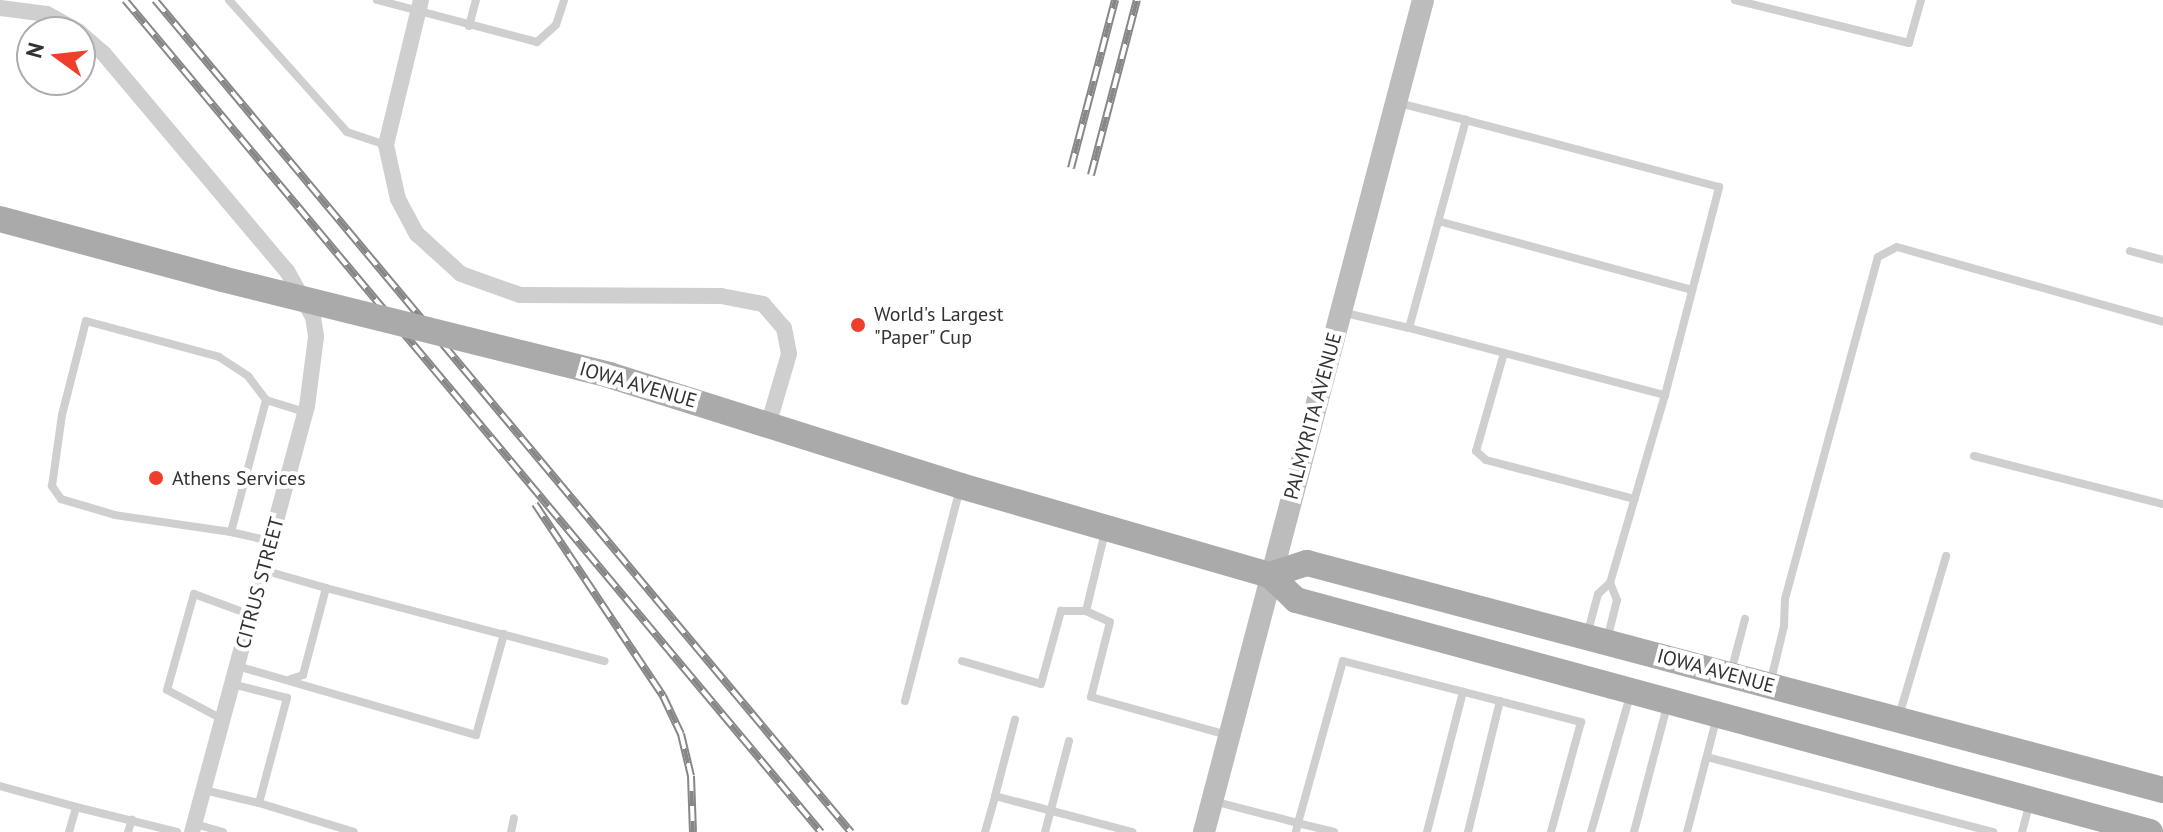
<!DOCTYPE html>
<style>
body{margin:0}
#map{position:relative;width:2163px;height:832px;overflow:hidden;background:#fff;font-family:"PT Sans",sans-serif}
div>[style]{position:absolute}
[style*='--x']{left:calc(var(--x)*1px);top:calc(var(--y)*1px);width:calc(var(--w)*1px);rotate:calc(var(--a)*1deg)}
.lane>*{height:8px;margin:-4px;padding:0 4px;transform-origin:4px;border-radius:4px;background:#cfcfcf}
.street>*{height:16px;margin:-8px;padding:0 8px;transform-origin:8px;border-radius:8px;background:#cfcfcf}
.secondary>*{height:22px;margin:-11px;padding:0 11px;transform-origin:11px;border-radius:11px;background:#bcbcbc}
.primary>*{height:26px;margin:-13px;padding:0 13px;transform-origin:13px;border-radius:13px;background:#aaa}
.rail>*{height:8px;margin-top:-4px;transform-origin:0;background:repeating-linear-gradient(90deg,#fff 0 15px,#878787 0 30px);box-sizing:border-box;border-block:2px solid #878787}
.primary-bridge>*{height:26px;margin:-13px;padding:0 13px;transform-origin:13px;border-radius:13px;background:#aaa}
.dots>*{width:22px;height:22px;translate:-50% -50%;box-sizing:border-box;border:4px solid #fff;border-radius:50%}
span{translate:-50% -50%;white-space:nowrap;text-align:center;line-height:1.15;-webkit-text-stroke:8px #fff;paint-order:stroke}
.poi-label{font-size:20px;color:#323232}
.left{translate:0 -50%;text-align:left}
.street-label{font-size:20px;color:#323232}
.north{position:absolute;left:16px;top:16px;width:80px;height:80px;box-sizing:border-box;background:#fff;border:2px solid #adadad;border-radius:50%;rotate:285deg;font-size:22px;font-weight:700;line-height:32px;text-align:center;color:#323232}
.north::after{content:'';display:block;margin:auto;width:28px;height:36px;background:#f03e2d;clip-path:polygon(50% 0,100% 100%,50% 72%,0 100%)}
</style>
<div id="map">
<div class="lane">
<div style="--x:229;--y:0;--w:177;--a:48.2"></div>
<div style="--x:347;--y:132;--w:41;--a:18.4"></div>
<div style="--x:377;--y:0;--w:165;--a:14.7"></div>
<div style="--x:537;--y:42;--w:25;--a:-42"></div>
<div style="--x:556;--y:25;--w:26;--a:-72"></div>
<div style="--x:1735;--y:0;--w:179;--a:13.9"></div>
<div style="--x:1909;--y:43;--w:45;--a:-74.4"></div>
<div style="--x:469;--y:26;--w:27;--a:-75"></div>
<div style="--x:1438;--y:221;--w:263;--a:15.2"></div>
<div style="--x:2130;--y:251;--w:34;--a:15"></div>
<div style="--x:1341;--y:312;--w:70;--a:13.2"></div>
<div style="--x:1409;--y:328;--w:216;--a:-74.7"></div>
<div style="--x:1466;--y:120;--w:69;--a:-165.8"></div>
<div style="--x:1409;--y:328;--w:265;--a:14.7"></div>
<div style="--x:1665;--y:395;--w:215;--a:-75.4"></div>
<div style="--x:1719;--y:187;--w:262;--a:-165.2"></div>
<div style="--x:1504;--y:353;--w:102;--a:105.9"></div>
<div style="--x:1476;--y:451;--w:13;--a:42"></div>
<div style="--x:1486;--y:460;--w:154;--a:14.7"></div>
<div style="--x:1974;--y:456;--w:195;--a:14.3"></div>
<div style="--x:231;--y:532;--w:117;--a:-171.7"></div>
<div style="--x:115;--y:515;--w:56;--a:-163.5"></div>
<div style="--x:61;--y:499;--w:16;--a:-125"></div>
<div style="--x:52;--y:486;--w:72;--a:-82"></div>
<div style="--x:62;--y:415;--w:97;--a:-75.7"></div>
<div style="--x:86;--y:321;--w:138;--a:15.1"></div>
<div style="--x:219;--y:357;--w:35;--a:33"></div>
<div style="--x:248;--y:376;--w:30;--a:53"></div>
<div style="--x:1105;--y:532;--w:81;--a:103.5"></div>
<div style="--x:1086;--y:611;--w:26;--a:25"></div>
<div style="--x:1110;--y:622;--w:77;--a:104.2"></div>
<div style="--x:1091;--y:697;--w:141;--a:15.6"></div>
<div style="--x:270;--y:541;--w:40;--a:-167"></div>
<div style="--x:231;--y:532;--w:137;--a:-75.1"></div>
<div style="--x:266;--y:400;--w:41;--a:17.1"></div>
<div style="--x:263;--y:570;--w:66;--a:15.9"></div>
<div style="--x:326;--y:588;--w:90;--a:104.8"></div>
<div style="--x:303;--y:675;--w:13;--a:162"></div>
<div style="--x:326;--y:588;--w:288;--a:14.7"></div>
<div style="--x:1587;--y:635;--w:42;--a:-75"></div>
<div style="--x:1598;--y:594;--w:16;--a:-43"></div>
<div style="--x:1610;--y:583;--w:196;--a:-73.7"></div>
<div style="--x:1607;--y:640;--w:41;--a:-76"></div>
<div style="--x:1617;--y:600;--w:18;--a:-112"></div>
<div style="--x:962;--y:661;--w:82;--a:16.2"></div>
<div style="--x:1041;--y:684;--w:76;--a:-74.7"></div>
<div style="--x:1061;--y:611;--w:25;--a:0"></div>
<div style="--x:237;--y:666;--w:249;--a:16.1"></div>
<div style="--x:476;--y:735;--w:105;--a:-74.5"></div>
<div style="--x:1731;--y:672;--w:55;--a:-75.2"></div>
<div style="--x:1770;--y:684;--w:60;--a:-76.4"></div>
<div style="--x:1784;--y:626;--w:27;--a:-88"></div>
<div style="--x:1785;--y:599;--w:354;--a:-74.8"></div>
<div style="--x:1878;--y:257;--w:21;--a:-28"></div>
<div style="--x:1897;--y:247;--w:276;--a:15.7"></div>
<div style="--x:905;--y:701;--w:219;--a:-75.5"></div>
<div style="--x:1899;--y:716;--w:167;--a:-73.6"></div>
<div style="--x:222;--y:719;--w:62;--a:-152.2"></div>
<div style="--x:167;--y:690;--w:100;--a:-74.3"></div>
<div style="--x:194;--y:594;--w:61;--a:20.2"></div>
<div style="--x:1707;--y:757;--w:296;--a:14.7"></div>
<div style="--x:0;--y:786;--w:79;--a:15.4"></div>
<div style="--x:204;--y:790;--w:57;--a:13.3"></div>
<div style="--x:259;--y:803;--w:109;--a:-75.1"></div>
<div style="--x:287;--y:698;--w:57;--a:-165.7"></div>
<div style="--x:995;--y:796;--w:79;--a:-75.3"></div>
<div style="--x:1213;--y:801;--w:88;--a:14.5"></div>
<div style="--x:1298;--y:823;--w:9;--a:103"></div>
<div style="--x:259;--y:803;--w:99;--a:17"></div>
<div style="--x:195;--y:824;--w:29;--a:16"></div>
<div style="--x:69;--y:832;--w:26;--a:-74"></div>
<div style="--x:76;--y:807;--w:104;--a:13.9"></div>
<div style="--x:128;--y:832;--w:13;--a:-72"></div>
<div style="--x:511;--y:832;--w:14;--a:-78"></div>
<div style="--x:985;--y:832;--w:37;--a:-74"></div>
<div style="--x:995;--y:796;--w:142;--a:14.7"></div>
<div style="--x:1045;--y:832;--w:94;--a:-75.2"></div>
<div style="--x:1334;--y:832;--w:37;--a:-166"></div>
<div style="--x:1298;--y:823;--w:168;--a:-74.5"></div>
<div style="--x:1343;--y:661;--w:246;--a:14.4"></div>
<div style="--x:1581;--y:722;--w:114;--a:105.3"></div>
<div style="--x:1427;--y:832;--w:145;--a:-75.6"></div>
<div style="--x:1468;--y:832;--w:135;--a:-76.3"></div>
<div style="--x:1591;--y:832;--w:141;--a:-74"></div>
<div style="--x:1634;--y:832;--w:130;--a:-75.3"></div>
<div style="--x:1687;--y:832;--w:119;--a:-75.4"></div>
<div style="--x:2022;--y:832;--w:30;--a:-75"></div>
</div>
<div class="street">
<div style="--x:421;--y:0;--w:149;--a:103.6"></div>
<div style="--x:386;--y:145;--w:55;--a:77.5"></div>
<div style="--x:398;--y:199;--w:40;--a:62"></div>
<div style="--x:417;--y:234;--w:59;--a:42.3"></div>
<div style="--x:461;--y:274;--w:63;--a:19.6"></div>
<div style="--x:520;--y:295;--w:201;--a:0.3"></div>
<div style="--x:721;--y:296;--w:43;--a:10.8"></div>
<div style="--x:763;--y:304;--w:32;--a:49"></div>
<div style="--x:784;--y:328;--w:26;--a:79"></div>
<div style="--x:789;--y:354;--w:71;--a:106.4"></div>
<div style="--x:0;--y:8;--w:47;--a:7.3"></div>
<div style="--x:47;--y:14;--w:37;--a:29"></div>
<div style="--x:80;--y:33;--w:32;--a:41"></div>
<div style="--x:104;--y:54;--w:284;--a:49.9"></div>
<div style="--x:287;--y:271;--w:53;--a:60.5"></div>
<div style="--x:313;--y:317;--w:20;--a:81"></div>
<div style="--x:316;--y:337;--w:70;--a:97.4"></div>
<div style="--x:307;--y:406;--w:441;--a:105.1"></div>
</div>
<div class="secondary">
<div style="--x:1204;--y:832;--w:860;--a:-75.25"></div>
</div>
<div class="primary">
<div style="--x:0;--y:219;--w:230;--a:15.1"></div>
<div style="--x:609;--y:375;--w:369;--a:17.5"></div>
<div style="--x:961;--y:486;--w:322;--a:16.1"></div>
<div style="--x:1270;--y:575;--w:36;--a:44"></div>
<div style="--x:1296;--y:600;--w:885;--a:15.2"></div>
<div style="--x:1270;--y:575;--w:39;--a:-18"></div>
<div style="--x:1307;--y:563;--w:886;--a:14.85"></div>
</div>
<div class="rail">
<div style="--x:125;--y:0;--w:1085;--a:50.09"></div>
<div style="--x:155;--y:0;--w:1085;--a:50.09"></div>
<div style="--x:1071;--y:168;--w:174;--a:-75.3"></div>
<div style="--x:1091;--y:175;--w:181;--a:-75.3"></div>
<div style="--x:535;--y:504;--w:231;--a:56.3"></div>
<div style="--x:663;--y:696;--w:42;--a:64.7"></div>
<div style="--x:681;--y:734;--w:43;--a:76.6"></div>
<div style="--x:691;--y:776;--w:56;--a:88"></div>
</div>
<div class="primary-bridge">
<div style="--x:222;--y:279;--w:399;--a:13.9"></div>
</div>
<div class="dots">
<div style="left:858px;top:325px;background:#f03e2d"></div>
<div style="left:156px;top:478px;background:#f03e2d"></div>
</div>
<div class="poi-label">
<span class="left" style="left:874px;top:326px">World's Largest<br>"Paper" Cup</span>
<span class="left" style="left:172px;top:478px">Athens Services</span>
</div>
<div class="street-label">
<span style="left:638px;top:385px;rotate:16deg">IOWA AVENUE</span>
<span style="left:1313px;top:416px;rotate:-75deg">PALMYRITA AVENUE</span>
<span style="left:260px;top:583px;rotate:-75deg">CITRUS STREET</span>
<span style="left:1716px;top:671px;rotate:15deg">IOWA AVENUE</span>
</div>
<div class="north">N</div>
</div>
